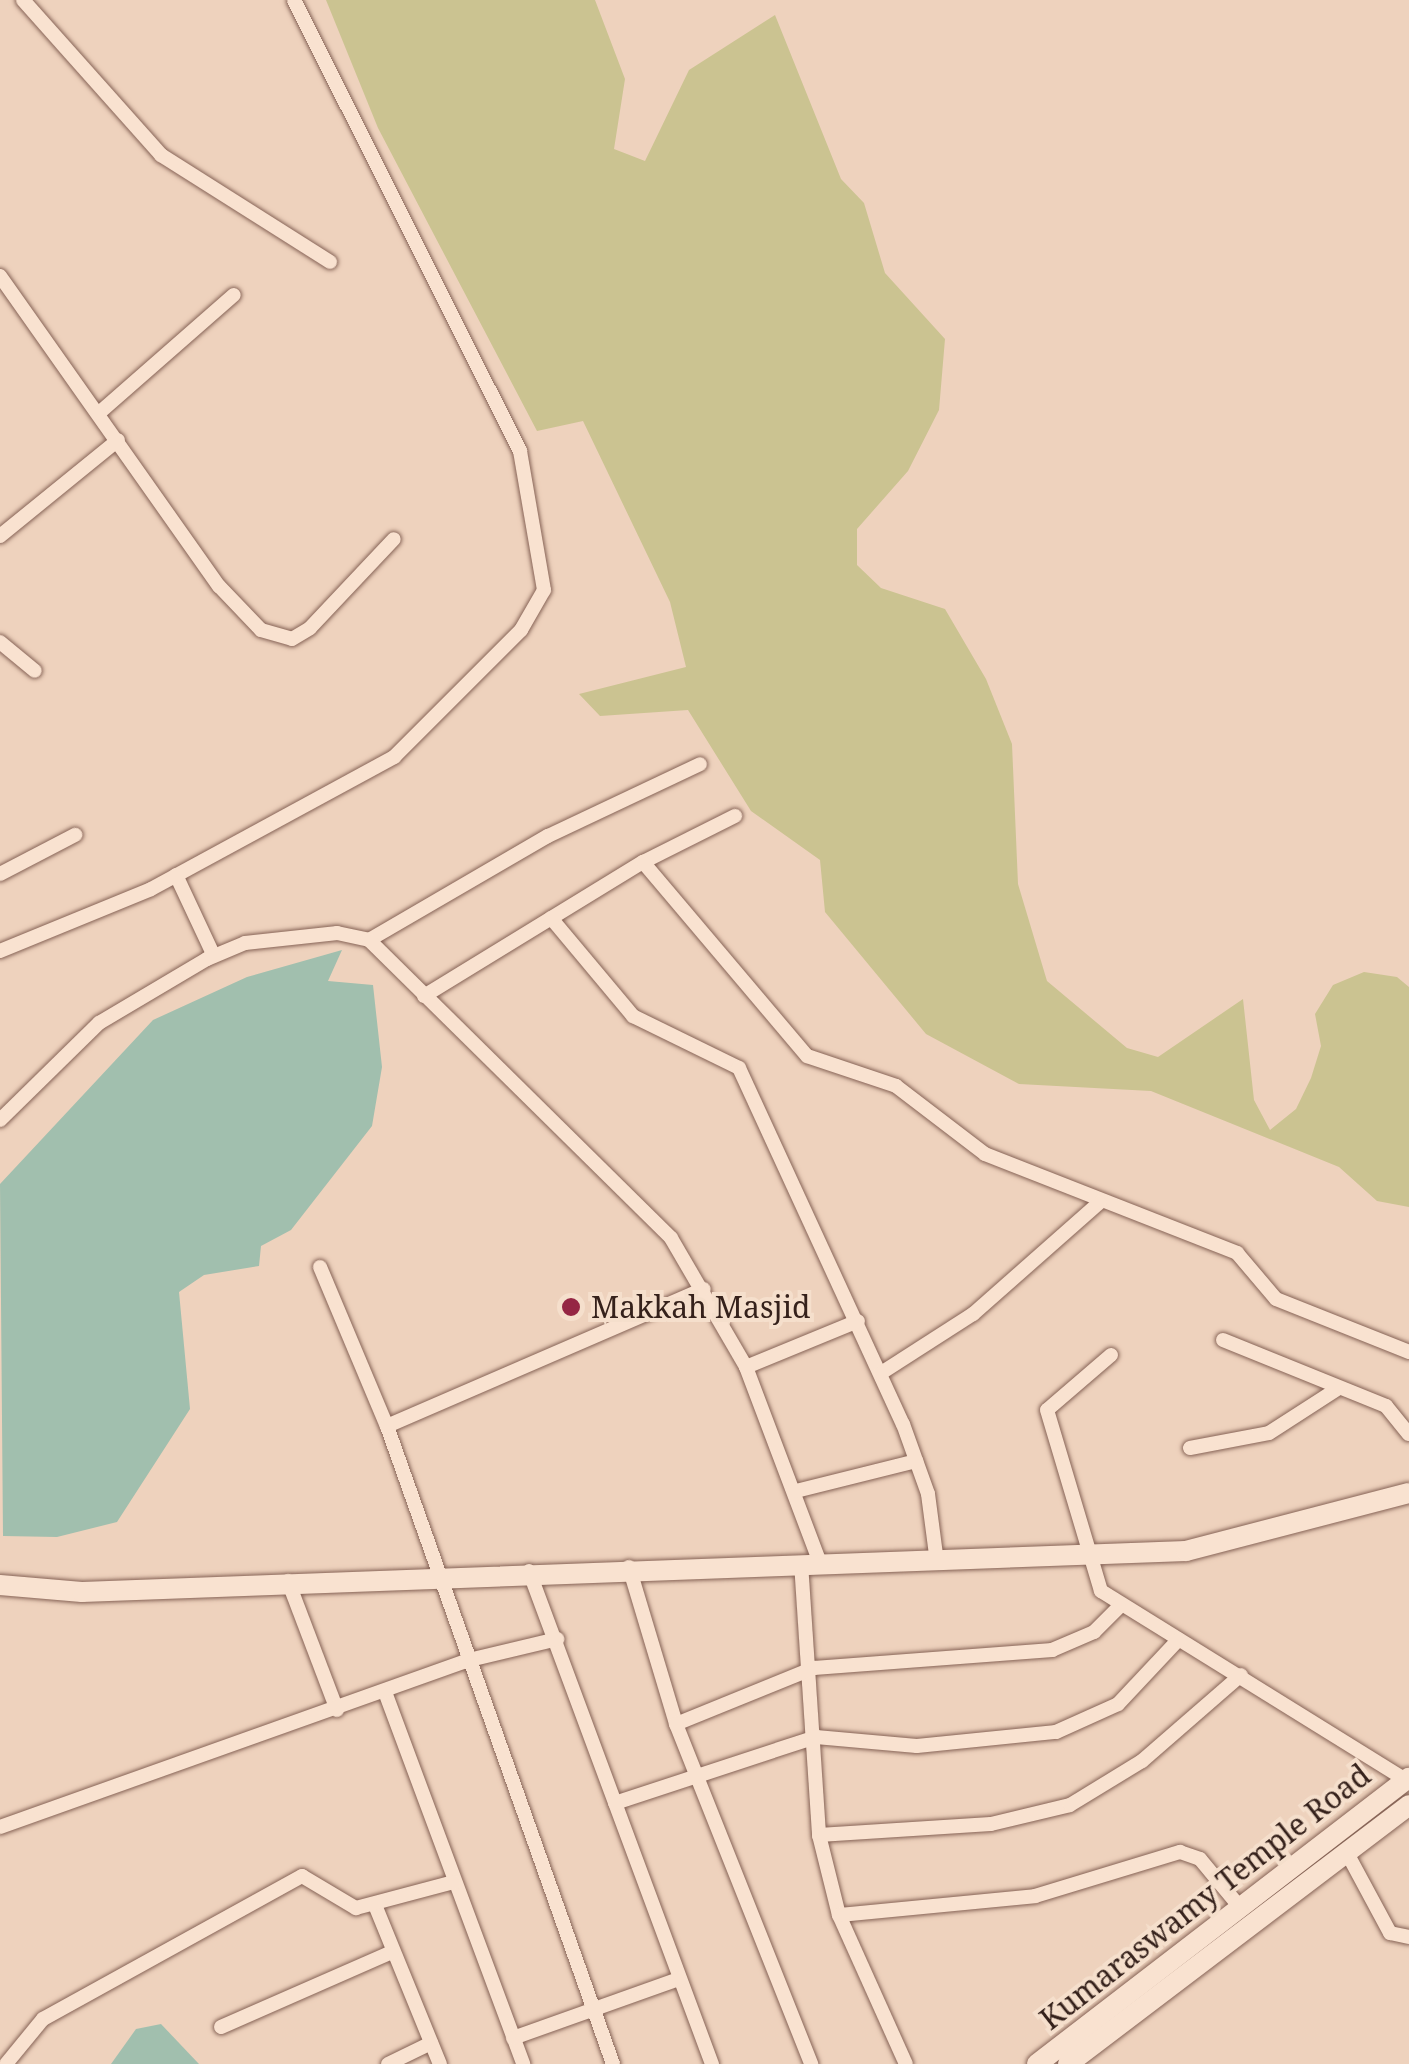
<!DOCTYPE html>
<style>
body{margin:0}
#map{position:relative;width:1409px;height:2064px;overflow:hidden;background:#eed2bd;font-family:"Noto Serif",serif}
div>[style]{position:absolute}
[style*='--x']{left:calc(var(--x)*1px);top:calc(var(--y)*1px);width:calc(var(--w)*1px);rotate:calc(var(--a)*1deg)}
.green>*{inset:0;background:#cbc391}
.water>*{inset:0;background:#a1bfae}
.roads{filter:drop-shadow(0 0 2px #866356) drop-shadow(0 0 2px #866356)}
.street>*{height:14px;margin:-7px;padding:0 7px;transform-origin:7px;border-radius:7px;background:#f9e2d0}
.secondary>*{height:20px;margin:-10px;padding:0 10px;transform-origin:10px;border-radius:10px;background:#f9e2d0}
.dots>*{width:28px;height:28px;translate:-50% -50%;box-sizing:border-box;border:5px solid #f5dfcc;border-radius:50%}
span{translate:-50% -50%;white-space:nowrap;text-align:center;line-height:1.15;-webkit-text-stroke:8px #f5dfcc;paint-order:stroke}
.poi-label{font-size:30px;color:#35211b}
.left{translate:0 -50%;text-align:left}
.street-label{font-size:30px;color:#35211b}
</style>
<div id="map">
<div class="green">
<div style="clip-path:polygon(326px 0,595px 0,625px 79px,614px 149px,645px 161px,689px 70px,775px 15px,841px 179px,864px 203px,885px 273px,945px 339px,939px 410px,908px 471px,857px 529px,857px 565px,881px 588px,945px 609px,986px 679px,1012px 744px,1018px 884px,1047px 981px,1127px 1048px,1158px 1057px,1243px 999px,1254px 1100px,1270px 1130px,1296px 1109px,1311px 1078px,1321px 1046px,1315px 1014px,1333px 985px,1364px 972px,1397px 977px,1409px 987px,1409px 1207px,1377px 1201px,1339px 1167px,1151px 1091px,1019px 1084px,926px 1034px,825px 912px,820px 860px,751px 811px,688px 710px,600px 716px,579px 694px,686px 667px,670px 602px,583px 421px,537px 431px,378px 128px)"></div>
</div>
<div class="water">
<div style="clip-path:polygon(342px 950px,328px 981px,373px 985px,382px 1067px,372px 1126px,291px 1230px,261px 1246px,259px 1266px,204px 1275px,179px 1292px,190px 1409px,117px 1522px,57px 1537px,3px 1536px,0 1184px,153px 1020px,247px 977px)"></div>
<div style="clip-path:polygon(161px 2024px,199px 2064px,111px 2064px,136px 2029px)"></div>
</div>
<div class="roads">
<div class="street">
<div style="--x:23;--y:0;--w:208;--a:48.3"></div>
<div style="--x:161;--y:155;--w:200;--a:32.3"></div>
<div style="--x:0;--y:276;--w:380;--a:54.8"></div>
<div style="--x:219;--y:586;--w:61;--a:46.3"></div>
<div style="--x:261;--y:630;--w:32;--a:16"></div>
<div style="--x:292;--y:639;--w:21;--a:-31"></div>
<div style="--x:310;--y:628;--w:122;--a:-46.7"></div>
<div style="--x:99;--y:413;--w:179;--a:-41.2"></div>
<div style="--x:0;--y:536;--w:152;--a:-39.1"></div>
<div style="--x:0;--y:642;--w:45;--a:39.6"></div>
<div style="--x:643;--y:862;--w:103;--a:-26.6"></div>
<div style="--x:0;--y:874;--w:85;--a:-27.5"></div>
<div style="--x:176;--y:875;--w:89;--a:64.9"></div>
<div style="--x:551;--y:918;--w:128;--a:50.1"></div>
<div style="--x:633;--y:1016;--w:118;--a:26.1"></div>
<div style="--x:739;--y:1068;--w:392;--a:65.3"></div>
<div style="--x:903;--y:1424;--w:74;--a:70.3"></div>
<div style="--x:928;--y:1494;--w:69;--a:82.5"></div>
<div style="--x:369;--y:940;--w:207;--a:-30.2"></div>
<div style="--x:548;--y:836;--w:168;--a:-25.3"></div>
<div style="--x:0;--y:951;--w:163;--a:-22.3"></div>
<div style="--x:151;--y:889;--w:277;--a:-28.5"></div>
<div style="--x:394;--y:757;--w:180;--a:-45"></div>
<div style="--x:521;--y:630;--w:46;--a:-60.1"></div>
<div style="--x:544;--y:590;--w:141;--a:-99.8"></div>
<div style="--x:520;--y:451;--w:504;--a:-116.62"></div>
<div style="--x:424;--y:996;--w:257;--a:-31.5"></div>
<div style="--x:643;--y:862;--w:254;--a:49.8"></div>
<div style="--x:807;--y:1056;--w:94;--a:18.6"></div>
<div style="--x:896;--y:1086;--w:112;--a:37.4"></div>
<div style="--x:985;--y:1154;--w:271;--a:21.4"></div>
<div style="--x:1237;--y:1253;--w:60;--a:49.7"></div>
<div style="--x:1276;--y:1299;--w:143;--a:21.7"></div>
<div style="--x:0;--y:1120;--w:139;--a:-44.4"></div>
<div style="--x:99;--y:1023;--w:126;--a:-30.7"></div>
<div style="--x:207;--y:959;--w:41;--a:-22.8"></div>
<div style="--x:245;--y:943;--w:93;--a:-6.2"></div>
<div style="--x:337;--y:933;--w:33;--a:12"></div>
<div style="--x:369;--y:940;--w:424;--a:44.6"></div>
<div style="--x:671;--y:1238;--w:149;--a:59.8"></div>
<div style="--x:746;--y:1367;--w:210;--a:69.3"></div>
<div style="--x:320;--y:1267;--w:173;--a:67.2"></div>
<div style="--x:1223;--y:1340;--w:176;--a:22"></div>
<div style="--x:1386;--y:1406;--w:36;--a:51"></div>
<div style="--x:1111;--y:1355;--w:84;--a:139.3"></div>
<div style="--x:1047;--y:1410;--w:189;--a:73.4"></div>
<div style="--x:1101;--y:1591;--w:359;--a:31.8"></div>
<div style="--x:746;--y:1367;--w:121;--a:-22.3"></div>
<div style="--x:881;--y:1373;--w:109;--a:-32.7"></div>
<div style="--x:973;--y:1314;--w:168;--a:-41.4"></div>
<div style="--x:1190;--y:1448;--w:80;--a:-10.8"></div>
<div style="--x:1269;--y:1433;--w:81;--a:-32.9"></div>
<div style="--x:796;--y:1491;--w:124;--a:-14"></div>
<div style="--x:801;--y:1563;--w:273;--a:86.2"></div>
<div style="--x:819;--y:1835;--w:172;--a:-3.7"></div>
<div style="--x:991;--y:1824;--w:81;--a:-13.5"></div>
<div style="--x:1070;--y:1805;--w:84;--a:-31.4"></div>
<div style="--x:1142;--y:1761;--w:131;--a:-41"></div>
<div style="--x:629;--y:1567;--w:164;--a:73.3"></div>
<div style="--x:676;--y:1724;--w:149;--a:-22.1"></div>
<div style="--x:814;--y:1668;--w:239;--a:-4.3"></div>
<div style="--x:1052;--y:1650;--w:46;--a:-23.2"></div>
<div style="--x:1094;--y:1632;--w:35;--a:-45"></div>
<div style="--x:529;--y:1571;--w:526;--a:69.64"></div>
<div style="--x:288;--y:1581;--w:138;--a:69.2"></div>
<div style="--x:385;--y:1692;--w:397;--a:69.6"></div>
<div style="--x:676;--y:1724;--w:366;--a:68.3"></div>
<div style="--x:615;--y:1803;--w:212;--a:-18.2"></div>
<div style="--x:816;--y:1737;--w:101;--a:5.1"></div>
<div style="--x:917;--y:1746;--w:140;--a:-5.8"></div>
<div style="--x:1056;--y:1732;--w:68;--a:-24.3"></div>
<div style="--x:1118;--y:1704;--w:88;--a:-46.8"></div>
<div style="--x:0;--y:1827;--w:494;--a:-19.6"></div>
<div style="--x:465;--y:1661;--w:95;--a:-13.4"></div>
<div style="--x:819;--y:1835;--w:82;--a:76"></div>
<div style="--x:839;--y:1915;--w:163;--a:65.8"></div>
<div style="--x:1347;--y:1853;--w:91;--a:61.7"></div>
<div style="--x:1390;--y:1933;--w:19;--a:12"></div>
<div style="--x:375;--y:1905;--w:172;--a:67.8"></div>
<div style="--x:839;--y:1915;--w:197;--a:-5.5"></div>
<div style="--x:1035;--y:1896;--w:152;--a:-16.9"></div>
<div style="--x:1180;--y:1852;--w:21;--a:19"></div>
<div style="--x:1200;--y:1859;--w:61;--a:50.3"></div>
<div style="--x:221;--y:2027;--w:187;--a:-23.7"></div>
<div style="--x:513;--y:2038;--w:176;--a:-19.6"></div>
<div style="--x:6;--y:2064;--w:58;--a:-50.6"></div>
<div style="--x:43;--y:2019;--w:296;--a:-28.9"></div>
<div style="--x:302;--y:1876;--w:63;--a:30.7"></div>
<div style="--x:356;--y:1908;--w:101;--a:-14.9"></div>
<div style="--x:388;--y:2064;--w:48;--a:-26"></div>
<div style="--x:613;--y:2064;--w:677;--a:-109.51"></div>
<div style="--x:387;--y:1426;--w:345;--a:-23.4"></div>
</div>
<div class="secondary">
<div style="--x:0;--y:1585;--w:82;--a:4.9"></div>
<div style="--x:82;--y:1592;--w:1105;--a:-2.13"></div>
<div style="--x:1186;--y:1551;--w:230;--a:-14.6"></div>
<div style="--x:1037;--y:2064;--w:469;--a:-37.6"></div>
<div style="--x:1068;--y:2064;--w:428;--a:-37.2"></div>
</div>
</div>
<div class="dots">
<div style="left:571px;top:1307px;background:#952644"></div>
</div>
<div class="poi-label">
<span class="left" style="left:591px;top:1307px">Makkah Masjid</span>
</div>
<div class="street-label">
<span style="left:1205px;top:1897px;rotate:-38deg">Kumaraswamy Temple Road</span>
</div>
</div>
